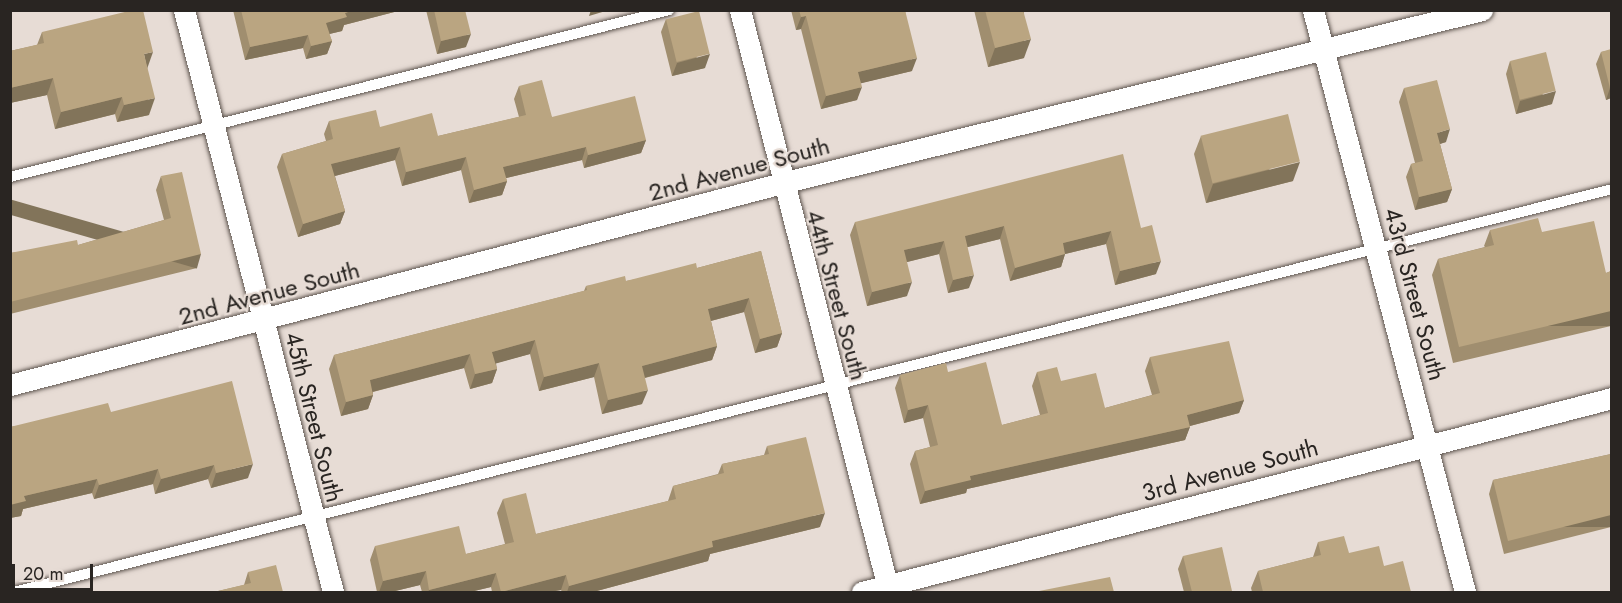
<!DOCTYPE html>
<style>
body{margin:0}
#map{position:relative;width:1622px;height:603px;overflow:hidden;background:#e7dcd5;font-family:Jost,sans-serif}
div>[style]{position:absolute}
[style*='--x']{left:calc(var(--x)*1px);top:calc(var(--y)*1px);width:calc(var(--w)*1px);rotate:calc(var(--a)*1deg)}
.roads{filter:drop-shadow(0 0 2px #5e554f) drop-shadow(0 0 2px #5e554f)}
.service>*{height:10px;margin:-5px;padding:0 5px;transform-origin:5px;border-radius:5px;background:#fff}
.minor>*{height:21px;margin:-10.5px;padding:0 10.5px;transform-origin:10.5px;border-radius:10.5px;background:#fff}
.wall>*{inset:0;background:#a08e6f}
.shaded-wall>*{inset:0;background:#82745a;transform-origin:0 0}
.building>*{inset:0;background:#baa581;transform-origin:0 0}
span{translate:-50% -50%;white-space:nowrap;text-align:center;line-height:1.15;-webkit-text-stroke:4.5px #e7dcd5;paint-order:stroke}
.street-label{font-size:24px;color:#292522}
.frame{position:absolute;inset:0;border:12px solid #292522;pointer-events:none}
.scale{position:absolute;left:12px;top:564px;width:81px;height:27px;box-sizing:border-box;border:3px solid #292522;border-top:0;padding-left:8px;font-size:18px;line-height:21px;white-space:nowrap;color:#292522;-webkit-text-stroke:4px #e7dcd5;paint-order:stroke}
</style>
<div id="map">
<div class="roads">
<div class="service">
<div style="--x:10;--y:177;--w:680;--a:-14.22"></div>
<div style="--x:14;--y:592;--w:1648;--a:-14.15"></div>
</div>
<div class="minor">
<div style="--x:184;--y:10;--w:601;--a:75.64"></div>
<div style="--x:740;--y:10;--w:601;--a:75.64"></div>
<div style="--x:1313;--y:10;--w:602;--a:75.36"></div>
<div style="--x:10;--y:385;--w:798;--a:-14.66"></div>
<div style="--x:782;--y:183;--w:721;--a:-13.88"></div>
<div style="--x:862;--y:592;--w:775;--a:-14.5"></div>
</div>
</div>
<div class="wall">
<div style="clip-path:polygon(233px 10px,402px 10px,344px 25px,342px 31px,329px 34px,332px 41px,327px 54px,306px 59px,303px 48px,245px 60px)"></div>
<div style="clip-path:polygon(426px 10px,465px 10px,466px 47px,437px 54px)"></div>
<div style="clip-path:polygon(791px 10px,905px 10px,912px 71px,861px 83px,857px 100px,821px 109px,801px 29px,796px 30px)"></div>
<div style="clip-path:polygon(974px 10px,1028px 10px,1024px 12px,1024px 58px,988px 67px)"></div>
<div style="clip-path:polygon(666px 19px,705px 68px,672px 76px,661px 32px)"></div>
<div style="clip-path:polygon(42px 32px,147px 67px,149px 115px,117px 122px,115px 114px,55px 129px,47px 95px,10px 103px,10px 51px,37px 45px)"></div>
<div style="clip-path:polygon(1611px 50px,1611px 98px,1606px 100px,1596px 64px,1601px 52px)"></div>
<div style="clip-path:polygon(1510px 61px,1552px 104px,1516px 114px,1506px 74px)"></div>
<div style="clip-path:polygon(519px 86px,552px 117px,646px 140px,641px 153px,584px 168px,582px 160px,506px 178px,507px 181px,502px 195px,469px 203px,461px 170px,402px 186px,395px 160px,335px 176px,345px 211px,340px 224px,298px 237px,277px 167px,282px 154px,326px 141px,324px 134px,329px 121px,380px 127px,438px 136px,519px 117px,514px 99px)"></div>
<div style="clip-path:polygon(1404px 88px,1446px 142px,1440px 144px,1452px 189px,1447px 202px,1415px 210px,1406px 177px,1411px 164px,1415px 163px,1399px 102px)"></div>
<div style="clip-path:polygon(1201px 136px,1293px 181px,1206px 203px,1194px 154px)"></div>
<div style="clip-path:polygon(161px 176px,197px 268px,10px 314px,10px 253px,78px 245px,164px 220px,156px 190px)"></div>
<div style="clip-path:polygon(855px 222px,1141px 228px,1156px 274px,1115px 285px,1106px 244px,1065px 254px,1061px 267px,1010px 281px,1000px 239px,967px 247px,969px 288px,948px 293px,939px 254px,907px 262px,907px 296px,867px 306px,850px 235px)"></div>
<div style="clip-path:polygon(1490px 230px,1542px 232px,1606px 273px,1611px 271px,1611px 326px,1453px 363px,1432px 275px,1438px 259px,1485px 247px,1484px 246px)"></div>
<div style="clip-path:polygon(761px 251px,782px 333px,777px 347px,755px 353px,744px 312px,711px 321px,717px 346px,712px 360px,645px 378px,642px 404px,602px 414px,594px 377px,539px 391px,530px 354px,496px 363px,497px 369px,492px 383px,470px 389px,464px 368px,373px 392px,373px 395px,368px 409px,341px 416px,329px 369px,334px 355px,584px 291px,586px 286px,626px 281px,697px 268px)"></div>
<div style="clip-path:polygon(1150px 357px,1244px 400px,1239px 413px,1190px 426px,1185px 440px,967px 489px,966px 493px,920px 504px,910px 464px,915px 451px,930px 447px,923px 418px,904px 423px,895px 388px,900px 375px,948px 372px,1002px 425px,1040px 415px,1032px 386px,1037px 372px,1061px 381px,1105px 408px,1152px 395px,1145px 371px)"></div>
<div style="clip-path:polygon(111px 412px,248px 478px,211px 488px,208px 479px,155px 494px,153px 484px,94px 499px,92px 493px,23px 509px,21px 516px,10px 518px,10px 427px)"></div>
<div style="clip-path:polygon(767px 446px,820px 527px,710px 554px,708px 561px,593px 592px,562px 592px,561px 590px,549px 592px,492px 592px,491px 587px,470px 592px,422px 592px,420px 585px,391px 592px,377px 592px,370px 560px,375px 546px,466px 554px,505px 544px,497px 513px,503px 499px,536px 534px,668px 501px,673px 486px,718px 474px,722px 464px,764px 455px)"></div>
<div style="clip-path:polygon(1611px 454px,1611px 527px,1504px 554px,1489px 494px,1493px 480px)"></div>
<div style="clip-path:polygon(1318px 542px,1384px 566px,1411px 592px,1252px 592px,1251px 588px,1258px 571px,1313px 557px)"></div>
<div style="clip-path:polygon(1183px 556px,1232px 592px,1184px 592px,1178px 569px)"></div>
<div style="clip-path:polygon(248px 572px,283px 592px,217px 592px,218px 591px,244px 585px)"></div>
</div>
<div class="shaded-wall">
<div style="clip-path:polygon(354px 10px,402px 10px,344px 25px,342px 31px,321px 36px,326px 23px,345px 13px)"></div>
<div style="clip-path:polygon(591px 10px,609px 10px,589px 16px)"></div>
<div style="clip-path:polygon(806px 16px,801px 29px,796px 30px,801px 17px)"></div>
<div style="clip-path:polygon(471px 34px,466px 47px,437px 54px,441px 41px)"></div>
<div style="clip-path:polygon(308px 35px,303px 48px,245px 60px,250px 47px)"></div>
<div style="clip-path:polygon(1031px 39px,1024px 58px,988px 67px,995px 48px)"></div>
<div style="clip-path:polygon(332px 41px,327px 54px,306px 59px,311px 46px)"></div>
<div style="clip-path:polygon(153px 52px,147px 69px,144px 54px)"></div>
<div style="clip-path:polygon(710px 54px,705px 68px,672px 76px,677px 63px)"></div>
<div style="clip-path:polygon(917px 58px,912px 71px,854px 85px,858px 72px)"></div>
<div style="clip-path:polygon(53px 78px,47px 95px,10px 103px,10px 88px)"></div>
<div style="clip-path:polygon(862px 87px,857px 100px,821px 109px,826px 96px)"></div>
<div style="clip-path:polygon(1610px 88px,1611px 88px,1611px 98px,1606px 100px)"></div>
<div style="clip-path:polygon(1556px 91px,1552px 104px,1516px 114px,1520px 101px)"></div>
<div style="clip-path:polygon(122px 97px,115px 114px,55px 129px,61px 112px)"></div>
<div style="clip-path:polygon(155px 98px,149px 115px,117px 122px,124px 105px)"></div>
<div style="clip-path:polygon(1450px 129px,1446px 142px,1433px 146px,1437px 133px)"></div>
<div style="clip-path:polygon(646px 140px,641px 153px,584px 168px,588px 155px)"></div>
<div style="clip-path:polygon(400px 147px,395px 160px,327px 178px,331px 164px)"></div>
<div style="clip-path:polygon(586px 147px,582px 160px,498px 180px,503px 167px)"></div>
<div style="clip-path:polygon(466px 157px,461px 170px,402px 186px,406px 172px)"></div>
<div style="clip-path:polygon(1300px 162px,1293px 181px,1206px 203px,1213px 184px)"></div>
<div style="clip-path:polygon(507px 181px,502px 195px,469px 203px,474px 190px)"></div>
<div style="clip-path:polygon(1452px 189px,1447px 202px,1415px 210px,1419px 197px)"></div>
<div style="clip-path:polygon(345px 211px,340px 224px,298px 237px,303px 224px)"></div>
<div style="clip-path:polygon(1004px 226px,1000px 239px,960px 249px,965px 236px)"></div>
<div style="clip-path:polygon(1111px 231px,1106px 244px,1065px 254px,1061px 267px,1010px 281px,1015px 268px,1063px 243px)"></div>
<div style="clip-path:polygon(944px 241px,939px 254px,899px 264px,904px 250px)"></div>
<div style="left:201px;top:254px;width:15px;height:197px;rotate:106deg"></div>
<div style="clip-path:polygon(1161px 261px,1156px 274px,1115px 285px,1120px 271px)"></div>
<div style="clip-path:polygon(974px 275px,969px 288px,948px 293px,953px 280px)"></div>
<div style="clip-path:polygon(912px 282px,907px 296px,867px 306px,872px 292px)"></div>
<div style="clip-path:polygon(749px 298px,744px 312px,703px 323px,708px 309px)"></div>
<div style="left:1611px;top:311px;width:15px;height:156px;rotate:90deg"></div>
<div style="clip-path:polygon(782px 333px,777px 347px,755px 353px,760px 339px)"></div>
<div style="clip-path:polygon(535px 340px,530px 354px,487px 366px,492px 352px)"></div>
<div style="clip-path:polygon(717px 346px,712px 360px,636px 380px,642px 366px)"></div>
<div style="clip-path:polygon(470px 354px,464px 368px,364px 394px,370px 380px)"></div>
<div style="clip-path:polygon(599px 363px,594px 377px,539px 391px,544px 377px)"></div>
<div style="clip-path:polygon(497px 369px,492px 383px,470px 389px,475px 374px)"></div>
<div style="clip-path:polygon(648px 390px,642px 404px,602px 414px,608px 400px)"></div>
<div style="clip-path:polygon(373px 395px,368px 409px,341px 416px,346px 402px)"></div>
<div style="clip-path:polygon(1244px 400px,1239px 413px,1182px 428px,1187px 415px)"></div>
<div style="clip-path:polygon(928px 405px,923px 418px,904px 423px,908px 410px)"></div>
<div style="clip-path:polygon(1190px 427px,1185px 440px,967px 489px,966px 493px,920px 504px,925px 491px,970px 476px)"></div>
<div style="clip-path:polygon(253px 464px,248px 478px,211px 488px,216px 473px)"></div>
<div style="clip-path:polygon(214px 465px,208px 479px,155px 494px,161px 479px)"></div>
<div style="clip-path:polygon(158px 469px,153px 484px,94px 499px,99px 485px)"></div>
<div style="clip-path:polygon(97px 479px,92px 493px,23px 509px,21px 516px,10px 518px,10px 505px,24px 496px)"></div>
<div style="clip-path:polygon(825px 513px,820px 527px,710px 554px,708px 561px,593px 592px,567px 592px,569px 586px,712px 541px)"></div>
<div style="left:1611px;top:515px;width:12px;height:106px;rotate:90deg"></div>
<div style="clip-path:polygon(426px 571px,420px 585px,391px 592px,379px 592px,383px 581px)"></div>
<div style="clip-path:polygon(496px 573px,491px 587px,470px 592px,428px 592px,429px 590px)"></div>
<div style="clip-path:polygon(566px 575px,561px 590px,549px 592px,501px 592px)"></div>
</div>
<div class="building">
<div style="clip-path:polygon(133px 10px,143px 10px,153px 52px,144px 54px,155px 98px,124px 105px,122px 97px,61px 112px,53px 78px,10px 88px,10px 51px,44px 43px,42px 32px)"></div>
<div style="clip-path:polygon(241px 10px,354px 10px,345px 13px,347px 17px,326px 23px,332px 41px,311px 46px,308px 35px,250px 47px)"></div>
<div style="clip-path:polygon(434px 10px,465px 10px,471px 34px,441px 41px)"></div>
<div style="clip-path:polygon(799px 10px,905px 10px,917px 58px,858px 72px,862px 87px,826px 96px,806px 16px,801px 17px)"></div>
<div style="clip-path:polygon(985px 10px,1023px 10px,1031px 39px,995px 48px)"></div>
<div style="left:699px;top:11px;width:44px;height:34px;rotate:76deg"></div>
<div style="clip-path:polygon(1611px 49px,1611px 88px,1610px 88px,1601px 52px)"></div>
<div style="left:1546px;top:52px;width:40px;height:37px;rotate:76deg"></div>
<div style="clip-path:polygon(542px 80px,552px 117px,635px 96px,646px 140px,588px 155px,586px 147px,503px 167px,507px 181px,474px 190px,466px 157px,406px 172px,400px 147px,331px 164px,345px 211px,303px 224px,282px 154px,333px 139px,329px 121px,376px 110px,380px 127px,432px 113px,438px 136px,526px 115px,519px 86px)"></div>
<div style="clip-path:polygon(1437px 80px,1450px 129px,1437px 133px,1452px 189px,1419px 197px,1411px 164px,1423px 161px,1404px 88px)"></div>
<div style="left:1288px;top:114px;width:49px;height:90px;rotate:76deg"></div>
<div style="clip-path:polygon(1123px 154px,1141px 228px,1152px 225px,1161px 261px,1120px 271px,1111px 231px,1063px 243px,1065px 254px,1015px 268px,1004px 226px,965px 236px,974px 275px,953px 280px,944px 241px,904px 250px,912px 282px,872px 292px,855px 222px)"></div>
<div style="clip-path:polygon(182px 172px,201px 254px,10px 302px,10px 253px,77px 240px,78px 245px,171px 218px,161px 176px)"></div>
<div style="clip-path:polygon(1538px 218px,1542px 232px,1594px 221px,1606px 273px,1611px 271px,1611px 311px,1459px 347px,1438px 259px,1494px 245px,1490px 230px)"></div>
<div style="clip-path:polygon(761px 251px,782px 333px,760px 339px,749px 298px,708px 309px,717px 346px,642px 366px,648px 390px,608px 400px,599px 363px,544px 377px,535px 340px,492px 352px,497px 369px,475px 374px,470px 354px,370px 380px,373px 395px,346px 402px,334px 355px,587px 290px,586px 286px,625px 276px,626px 281px,696px 263px,697px 268px)"></div>
<div style="clip-path:polygon(1229px 341px,1244px 400px,1187px 415px,1190px 427px,970px 476px,971px 480px,925px 491px,915px 451px,938px 445px,928px 405px,908px 410px,900px 375px,946px 363px,948px 372px,986px 362px,1002px 425px,1048px 413px,1037px 372px,1057px 367px,1061px 381px,1096px 373px,1105px 408px,1160px 393px,1150px 357px)"></div>
<div style="clip-path:polygon(232px 381px,253px 464px,216px 473px,214px 465px,161px 479px,158px 469px,99px 485px,97px 479px,24px 496px,26px 501px,10px 505px,10px 427px,108px 403px,111px 412px)"></div>
<div style="clip-path:polygon(806px 437px,825px 513px,712px 541px,713px 547px,569px 586px,566px 575px,501px 592px,496px 573px,429px 590px,426px 571px,383px 581px,375px 546px,459px 526px,466px 554px,514px 542px,503px 499px,526px 493px,536px 534px,676px 499px,673px 486px,724px 473px,722px 464px,769px 454px,767px 446px)"></div>
<div style="clip-path:polygon(1611px 454px,1611px 515px,1508px 541px,1493px 480px)"></div>
<div style="clip-path:polygon(1344px 536px,1349px 553px,1379px 546px,1384px 566px,1403px 561px,1411px 592px,1331px 592px,1330px 591px,1326px 592px,1263px 592px,1258px 571px,1321px 555px,1318px 542px)"></div>
<div style="clip-path:polygon(1222px 547px,1232px 591px,1228px 592px,1192px 592px,1183px 556px)"></div>
<div style="clip-path:polygon(276px 565px,283px 592px,218px 592px,218px 591px,251px 583px,248px 572px)"></div>
<div style="clip-path:polygon(1110px 577px,1114px 592px,1034px 592px)"></div>
</div>
<div class="street-label">
<span style="left:739px;top:169px;rotate:-15deg">2nd Avenue South</span>
<span style="left:269px;top:293px;rotate:-15deg">2nd Avenue South</span>
<span style="left:1415px;top:294px;rotate:75deg">43rd Street South</span>
<span style="left:837px;top:295px;rotate:75deg">44th Street South</span>
<span style="left:314px;top:417px;rotate:76deg">45th Street South</span>
<span style="left:1230px;top:470px;rotate:-15deg">3rd Avenue South</span>
</div>
<div class="frame"></div>
<div class="scale">20 m</div>
</div>
